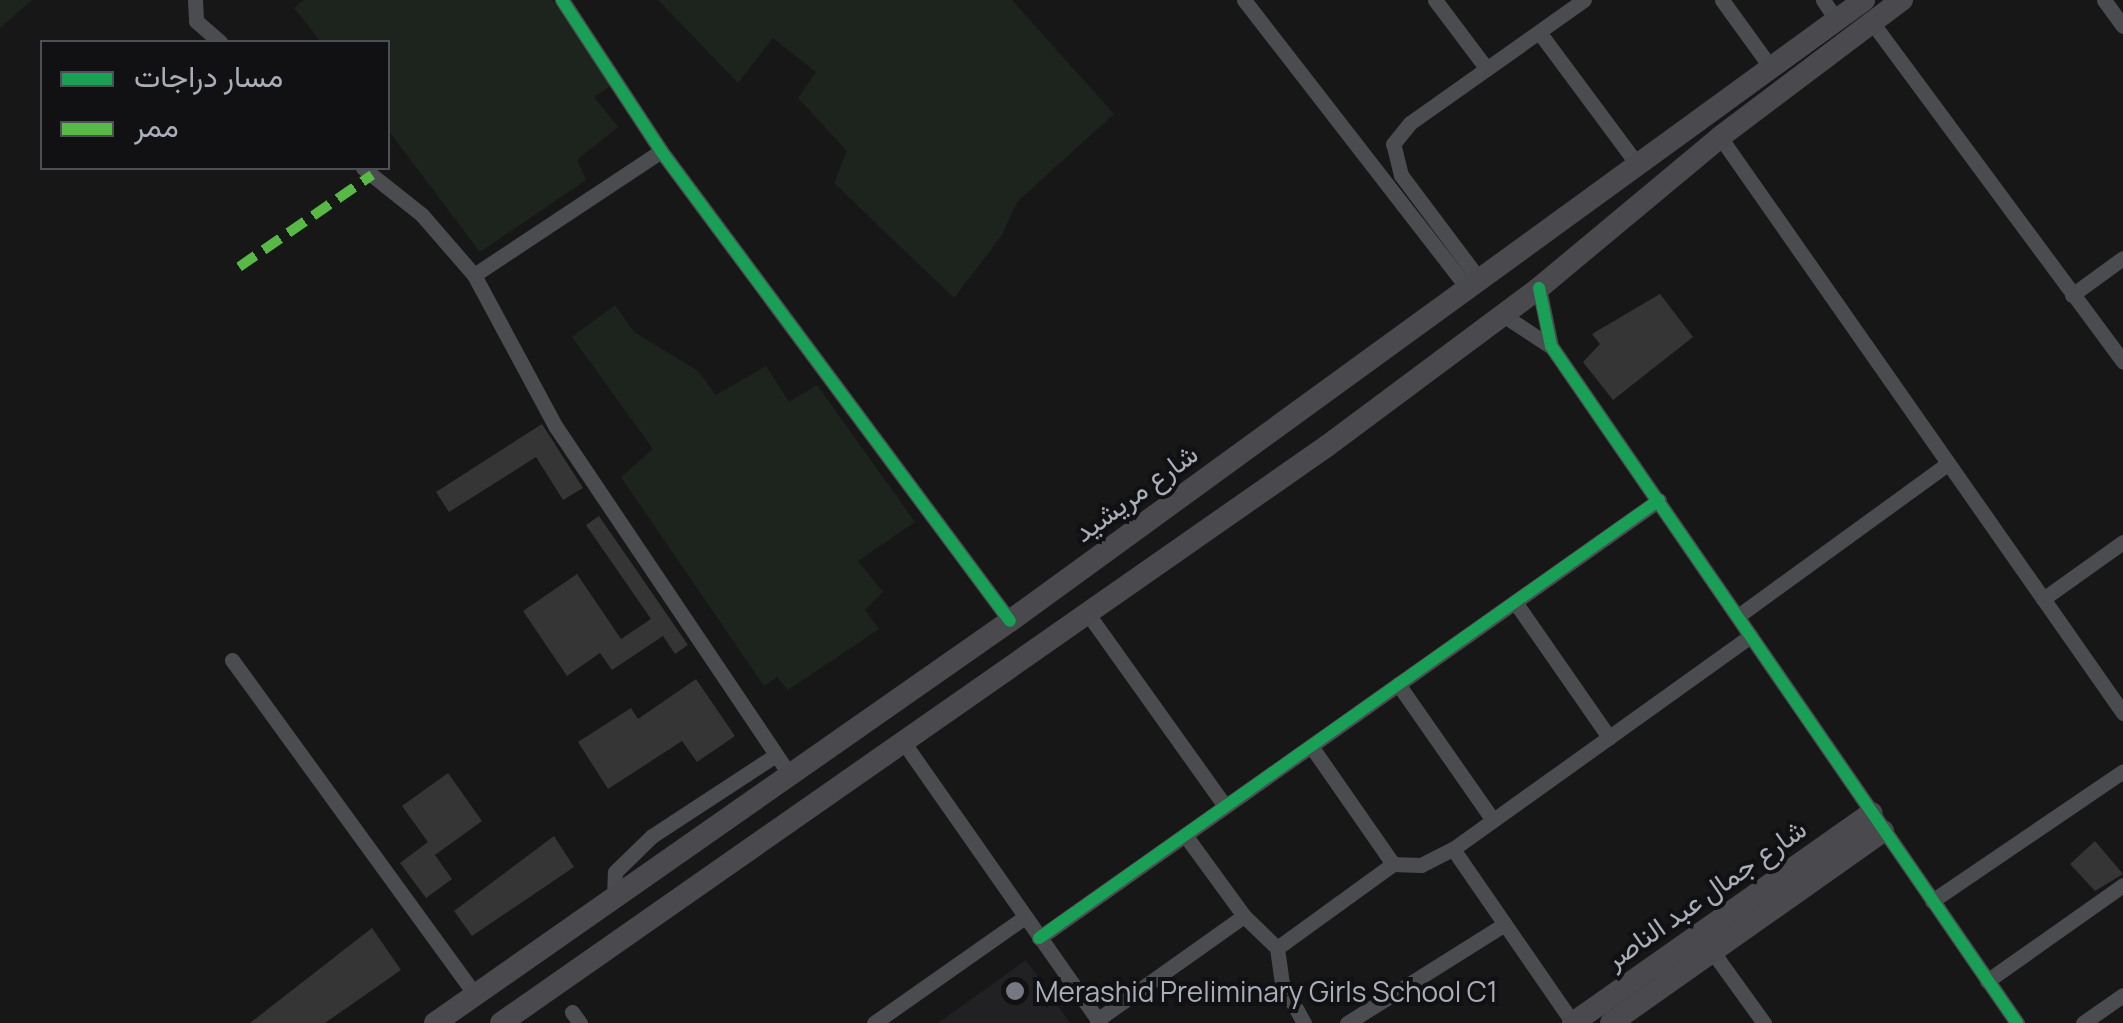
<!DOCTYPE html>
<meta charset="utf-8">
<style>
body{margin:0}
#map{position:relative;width:2123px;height:1023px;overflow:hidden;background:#171717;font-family:Manrope,Vazirmatn,sans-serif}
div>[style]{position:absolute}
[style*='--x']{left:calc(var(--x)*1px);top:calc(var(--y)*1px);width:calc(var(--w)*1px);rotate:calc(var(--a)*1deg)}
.built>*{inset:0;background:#212123}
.green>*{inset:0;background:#1d241e}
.building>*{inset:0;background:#353536}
.street>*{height:15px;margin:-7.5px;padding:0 7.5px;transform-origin:7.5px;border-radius:7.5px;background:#4b4c50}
.secondary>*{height:22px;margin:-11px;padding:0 11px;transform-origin:11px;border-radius:11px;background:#4a4a4e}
.quiet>*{height:10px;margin-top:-5px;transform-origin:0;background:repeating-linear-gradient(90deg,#58b947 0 20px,transparent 0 30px)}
.cycleway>*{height:12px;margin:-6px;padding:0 6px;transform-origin:6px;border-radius:6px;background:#1a9f57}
.dots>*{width:28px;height:28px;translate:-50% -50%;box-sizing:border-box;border:5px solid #111113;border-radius:50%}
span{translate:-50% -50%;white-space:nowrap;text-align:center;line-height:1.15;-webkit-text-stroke:8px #111113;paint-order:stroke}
.street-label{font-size:28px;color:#a8adb8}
.poi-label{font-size:28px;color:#a8adb8}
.left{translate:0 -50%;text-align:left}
.legend{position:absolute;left:40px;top:40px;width:350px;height:130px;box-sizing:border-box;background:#111113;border:2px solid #4d4f55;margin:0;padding:12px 18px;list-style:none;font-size:30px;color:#a8adb8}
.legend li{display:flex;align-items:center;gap:20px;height:50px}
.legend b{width:50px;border:2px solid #4d4f55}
</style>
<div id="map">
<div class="built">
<div style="clip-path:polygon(1026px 960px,1070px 1023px,938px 1023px)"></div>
</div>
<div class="green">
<div style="clip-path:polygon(0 0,32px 0,0 28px)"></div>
<div style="clip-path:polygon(304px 0,552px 0,612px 85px,594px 97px,618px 127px,577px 160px,586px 180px,480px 252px,388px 130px,388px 42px,321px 42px,294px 8px)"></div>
<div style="clip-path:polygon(658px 0,1012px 0,1114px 114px,1017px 202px,1002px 235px,954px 298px,834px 183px,847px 151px,798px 98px,816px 72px,773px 38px,738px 83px)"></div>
<div style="clip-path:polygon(615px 305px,634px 332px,698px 371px,716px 395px,766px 366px,789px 402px,817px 385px,915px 522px,858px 561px,883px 592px,865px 610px,879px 629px,788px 690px,777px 677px,764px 686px,621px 477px,653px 449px,572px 337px)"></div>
</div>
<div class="building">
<div style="clip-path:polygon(1660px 294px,1693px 337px,1613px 400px,1583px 362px,1600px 344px,1592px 334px)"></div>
<div style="clip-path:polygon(542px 424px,583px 488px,563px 500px,536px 457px,449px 512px,436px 492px)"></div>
<div style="clip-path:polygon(599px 516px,688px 645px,675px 654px,663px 636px,612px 670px,600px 653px,567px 676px,523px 611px,577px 574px,621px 639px,651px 619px,586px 525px)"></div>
<div style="clip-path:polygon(696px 679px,735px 736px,697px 762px,682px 741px,608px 789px,578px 742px,631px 708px,638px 719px)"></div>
<div style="clip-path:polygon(448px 773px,482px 821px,435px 855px,452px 879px,426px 898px,400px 863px,428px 842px,402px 806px)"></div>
<div style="clip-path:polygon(554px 836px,574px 867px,472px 936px,454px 911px)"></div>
<div style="clip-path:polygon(2095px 841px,2123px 874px,2095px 891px,2070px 864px)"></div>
<div style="clip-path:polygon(372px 928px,401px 970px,325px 1023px,250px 1023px)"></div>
</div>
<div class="street">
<div style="--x:195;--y:0;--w:21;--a:87"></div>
<div style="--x:196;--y:21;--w:32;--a:41"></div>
<div style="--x:562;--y:0;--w:181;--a:56.7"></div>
<div style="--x:661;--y:151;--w:585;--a:53.4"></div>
<div style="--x:1244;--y:0;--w:364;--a:52.2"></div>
<div style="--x:1435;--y:0;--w:86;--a:53"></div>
<div style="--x:1722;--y:0;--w:80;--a:54.1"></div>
<div style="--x:1823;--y:0;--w:23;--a:56"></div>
<div style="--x:2104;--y:0;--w:32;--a:54"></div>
<div style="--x:1871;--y:21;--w:424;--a:53.5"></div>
<div style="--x:1539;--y:32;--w:164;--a:53.4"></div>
<div style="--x:1720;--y:137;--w:703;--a:55.02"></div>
<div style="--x:363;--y:168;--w:75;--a:38.5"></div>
<div style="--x:422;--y:215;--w:79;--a:49.1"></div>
<div style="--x:474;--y:275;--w:173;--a:61.7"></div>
<div style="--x:556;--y:427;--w:418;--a:56.1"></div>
<div style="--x:474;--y:275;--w:224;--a:-33.5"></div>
<div style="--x:1479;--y:279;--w:130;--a:-126.9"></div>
<div style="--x:1401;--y:175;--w:32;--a:-104"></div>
<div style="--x:1393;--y:144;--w:27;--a:-51"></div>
<div style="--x:1410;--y:123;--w:213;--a:-35.3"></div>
<div style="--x:1539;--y:288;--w:59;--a:78.3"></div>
<div style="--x:1551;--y:346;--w:822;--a:55.46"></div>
<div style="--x:2072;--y:295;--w:63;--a:-36"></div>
<div style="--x:1503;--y:315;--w:56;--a:33.4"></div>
<div style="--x:2043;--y:599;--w:98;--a:-35.5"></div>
<div style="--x:1515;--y:602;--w:165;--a:55.2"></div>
<div style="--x:1088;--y:614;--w:236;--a:54.5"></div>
<div style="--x:1738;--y:616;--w:258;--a:-36"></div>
<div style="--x:232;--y:660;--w:412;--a:54"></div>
<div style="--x:1398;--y:684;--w:166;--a:55.1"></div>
<div style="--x:904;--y:743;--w:342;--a:55"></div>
<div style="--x:1311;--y:746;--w:144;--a:55.2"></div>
<div style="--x:1393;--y:864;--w:28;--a:2"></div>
<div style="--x:1421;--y:865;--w:36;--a:-27"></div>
<div style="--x:1453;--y:849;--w:366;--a:-35.6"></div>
<div style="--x:1185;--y:835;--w:100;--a:53.9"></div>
<div style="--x:1244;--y:916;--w:46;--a:44.1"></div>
<div style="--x:1277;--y:948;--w:35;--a:82"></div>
<div style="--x:1282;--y:983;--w:46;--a:61.2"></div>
<div style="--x:1453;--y:849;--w:211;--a:55.4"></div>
<div style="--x:614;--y:898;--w:26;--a:-88"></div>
<div style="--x:615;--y:872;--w:52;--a:-44.2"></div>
<div style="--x:652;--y:836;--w:148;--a:-33.2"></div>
<div style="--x:1932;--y:901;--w:231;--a:-34.2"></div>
<div style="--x:1039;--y:938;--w:759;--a:-35.24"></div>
<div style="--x:1277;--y:948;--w:143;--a:-35.9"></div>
<div style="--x:1712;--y:951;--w:89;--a:54.2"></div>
<div style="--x:1987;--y:981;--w:166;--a:-35.2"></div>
<div style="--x:572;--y:1012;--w:14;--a:54"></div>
<div style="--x:1097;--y:1020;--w:180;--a:-35.3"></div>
<div style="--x:874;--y:1023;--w:184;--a:-35.1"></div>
<div style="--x:1347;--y:1023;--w:186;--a:-32.1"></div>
<div style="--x:2083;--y:1023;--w:49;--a:-35"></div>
</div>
<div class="secondary">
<div style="--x:435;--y:1023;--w:702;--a:-34.96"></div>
<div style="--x:1010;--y:621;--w:1056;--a:-36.02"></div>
<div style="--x:501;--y:1023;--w:1008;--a:-34.94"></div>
<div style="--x:1327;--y:446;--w:264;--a:-36.7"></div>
<div style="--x:1539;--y:288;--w:236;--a:-39.8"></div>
<div style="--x:1720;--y:137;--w:228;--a:-37"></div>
<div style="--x:1573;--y:1023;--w:365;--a:-35.1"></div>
<div style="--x:1611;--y:1023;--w:333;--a:-35.2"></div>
</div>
<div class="quiet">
<div style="--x:239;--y:267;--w:162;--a:-34.7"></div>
</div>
<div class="cycleway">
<div style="--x:562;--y:0;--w:181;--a:56.7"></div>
<div style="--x:661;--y:151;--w:585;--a:53.4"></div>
<div style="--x:1539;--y:288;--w:59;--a:78.3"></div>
<div style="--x:1551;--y:346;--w:822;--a:55.46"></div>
<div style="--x:1039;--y:938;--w:759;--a:-35.24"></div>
</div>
<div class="dots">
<div style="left:1015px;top:991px;background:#757880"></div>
</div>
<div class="street-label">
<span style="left:1135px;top:492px;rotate:-36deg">شارع مريشيد</span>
<span style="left:1705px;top:893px;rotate:-35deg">شارع جمال عبد الناصر</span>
</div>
<div class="poi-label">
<span class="left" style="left:1035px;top:991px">Merashid Preliminary Girls School C1</span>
</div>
<ul class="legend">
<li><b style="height:12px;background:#1a9f57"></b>مسار دراجات</li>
<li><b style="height:12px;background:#58b947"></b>ممر</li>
</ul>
</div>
